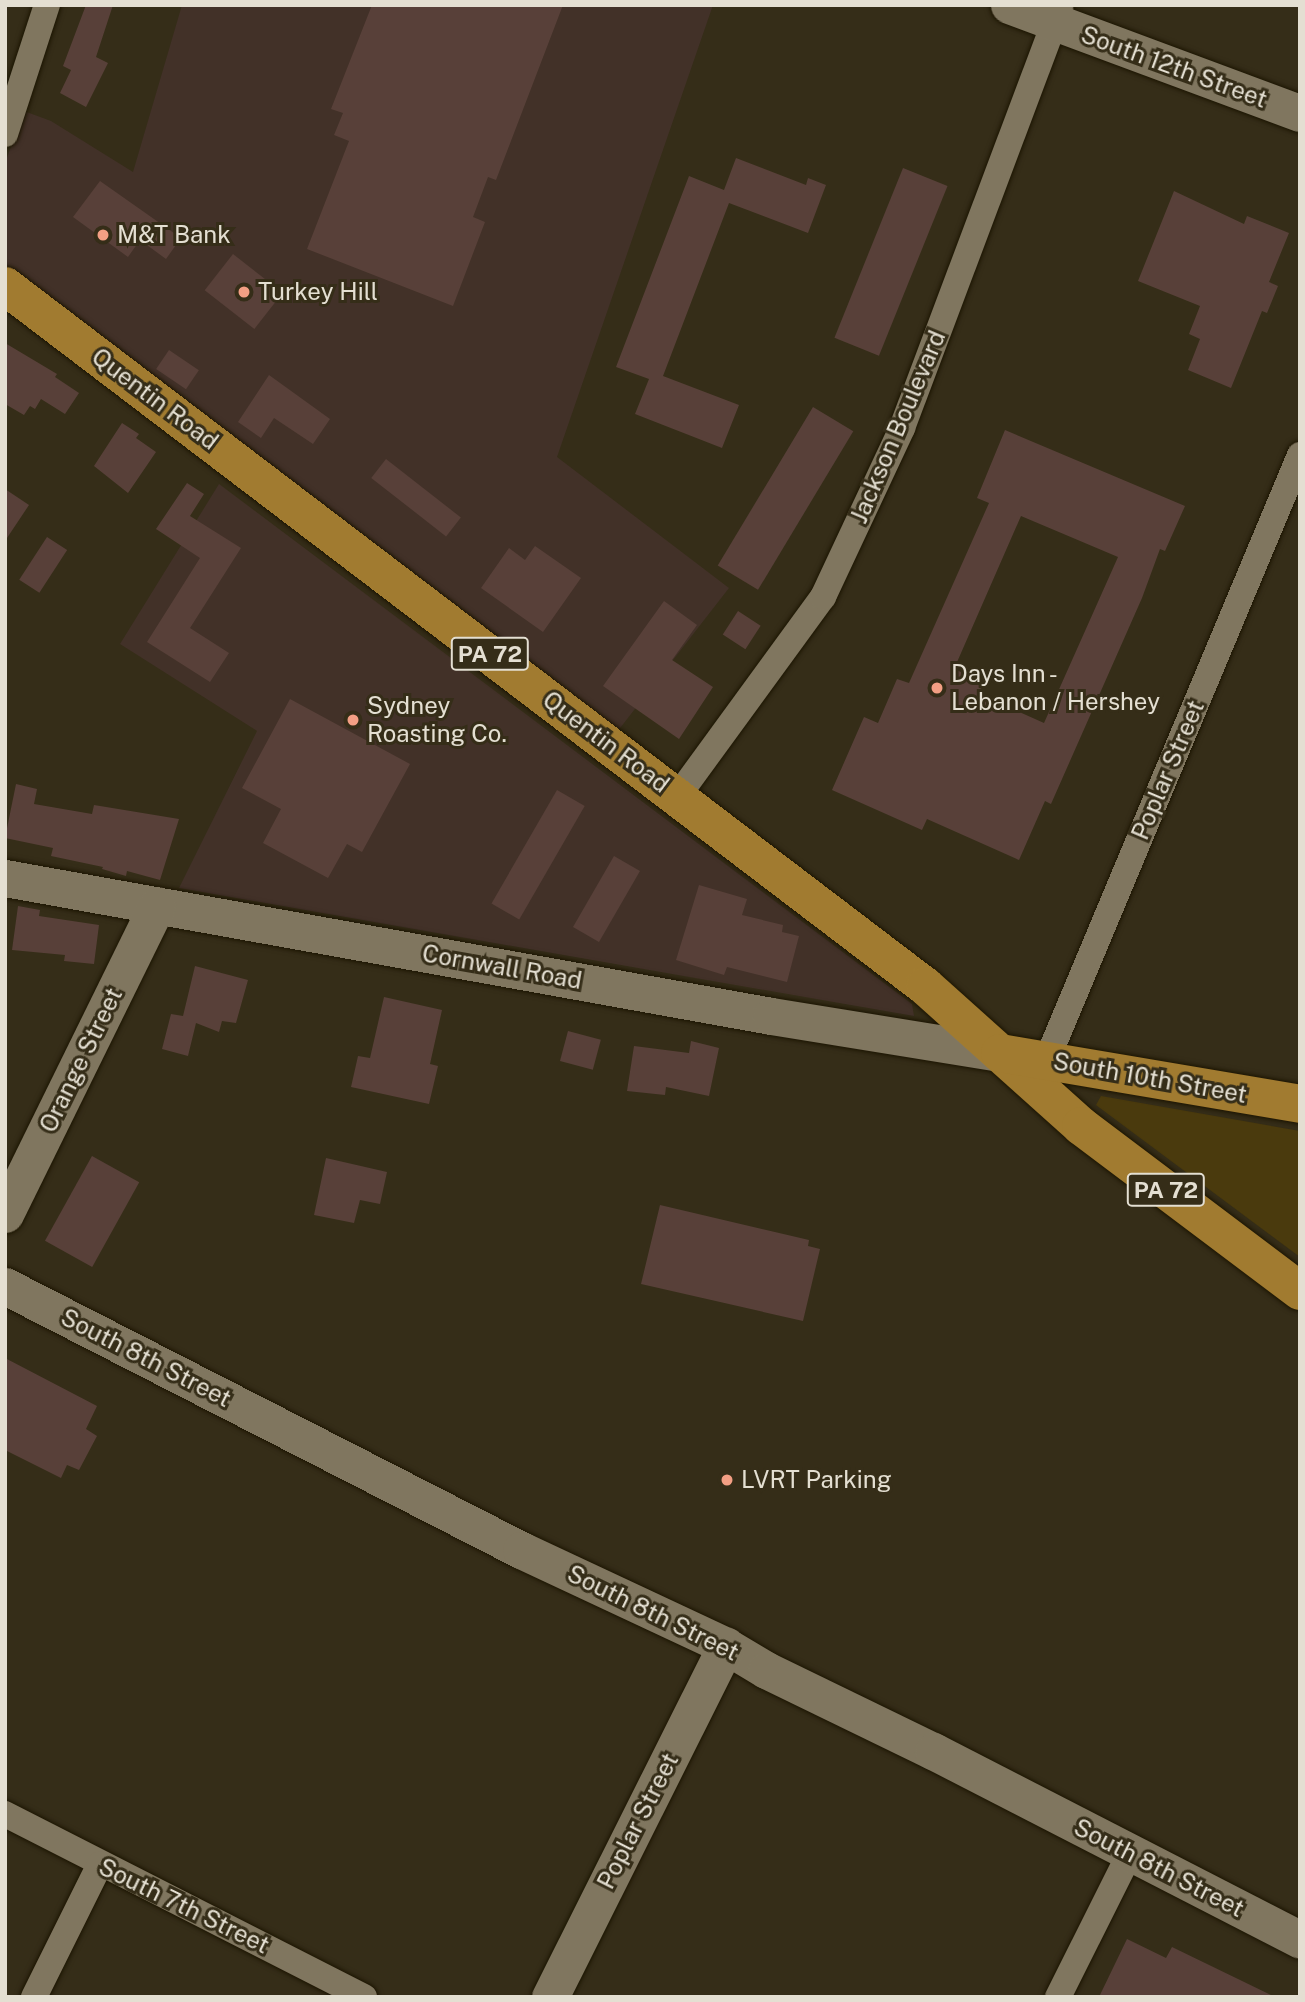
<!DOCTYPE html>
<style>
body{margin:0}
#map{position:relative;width:1305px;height:2002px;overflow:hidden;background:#352d18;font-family:"Public Sans",sans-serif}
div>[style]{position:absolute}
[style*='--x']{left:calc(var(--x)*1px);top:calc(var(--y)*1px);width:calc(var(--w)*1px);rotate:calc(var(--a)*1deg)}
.commercial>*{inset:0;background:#423128}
.green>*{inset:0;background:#4a3a0d}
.building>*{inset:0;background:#584039;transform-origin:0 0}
.roads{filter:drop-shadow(0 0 2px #1c1502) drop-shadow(0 0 2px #1c1502)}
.street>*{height:26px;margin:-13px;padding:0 13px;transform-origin:13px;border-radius:13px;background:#80765f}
.secondary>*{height:37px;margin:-18.5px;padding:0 18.5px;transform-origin:18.5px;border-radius:18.5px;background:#80765f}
.highway>*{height:38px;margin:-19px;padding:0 19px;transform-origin:19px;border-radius:19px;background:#a17b30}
.dots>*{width:19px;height:19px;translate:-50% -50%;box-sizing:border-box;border:4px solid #352d18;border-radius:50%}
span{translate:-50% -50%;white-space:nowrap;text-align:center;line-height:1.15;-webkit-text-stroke:6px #352d18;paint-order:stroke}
.shield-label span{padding:2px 5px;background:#352d18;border:2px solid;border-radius:5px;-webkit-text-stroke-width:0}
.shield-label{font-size:23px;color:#e4dfd2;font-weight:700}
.street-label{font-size:24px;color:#e4dfd2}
.poi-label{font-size:24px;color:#e4dfd2}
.left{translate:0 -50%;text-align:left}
.frame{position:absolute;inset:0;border:7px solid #e4dfd2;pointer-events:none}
</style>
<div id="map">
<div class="commercial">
<div style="clip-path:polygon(182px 5px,713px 5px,557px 457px,729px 588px,617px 732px,5px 266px,5px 163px,24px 111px,51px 121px,133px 172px)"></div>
<div style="clip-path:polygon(219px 484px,912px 1004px,914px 1016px,179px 888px,257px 731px,120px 644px)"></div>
</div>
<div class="green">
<div style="clip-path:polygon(1101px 1096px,1300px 1131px,1300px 1257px,1096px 1105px)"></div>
</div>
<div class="building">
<div style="clip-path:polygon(86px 5px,113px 5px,96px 57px,108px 63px,86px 107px,60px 93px,71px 70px,63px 66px)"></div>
<div style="clip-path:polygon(372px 5px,563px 5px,496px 180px,488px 177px,473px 217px,485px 222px,453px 306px,307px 249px,349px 141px,334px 135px,343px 113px,331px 109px)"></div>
<div style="clip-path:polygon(736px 158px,806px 185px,808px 178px,826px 185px,808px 233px,729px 203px,663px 376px,739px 405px,722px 448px,635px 414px,649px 379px,616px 367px,689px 176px,724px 190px)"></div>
<div style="left:903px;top:168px;width:48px;height:183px;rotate:22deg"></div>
<div style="clip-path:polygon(100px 181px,181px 238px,166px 259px,140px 240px,128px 257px,73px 217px)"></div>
<div style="clip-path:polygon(1174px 191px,1244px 224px,1247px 216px,1289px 233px,1269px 282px,1278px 286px,1267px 313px,1262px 311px,1231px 388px,1188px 370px,1200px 339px,1189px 334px,1200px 306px,1138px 281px)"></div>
<div style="left:233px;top:254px;width:63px;height:46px;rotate:38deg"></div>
<div style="clip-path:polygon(5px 343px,57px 374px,55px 377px,79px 393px,65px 414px,41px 399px,35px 409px,30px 406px,24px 415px,5px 404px)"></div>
<div style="left:169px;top:350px;width:36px;height:23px;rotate:34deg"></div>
<div style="clip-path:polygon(269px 375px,330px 419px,313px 444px,274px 418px,261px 438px,238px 422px)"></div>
<div style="left:813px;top:407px;width:47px;height:185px;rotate:31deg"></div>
<div style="clip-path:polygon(122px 423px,139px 434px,136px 438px,156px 452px,128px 493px,94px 466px)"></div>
<div style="clip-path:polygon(evenodd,1005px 430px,1185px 506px,1165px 551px,1160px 549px,1142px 598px,1051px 804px,1045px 801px,1019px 860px,927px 819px,922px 830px,832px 790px,864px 717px,878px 723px,897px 679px,909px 683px,989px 503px,977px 498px,1005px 430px,1021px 516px,1118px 557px,1044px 723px,979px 694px,984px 682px,954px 669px,1021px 516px)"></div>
<div style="left:386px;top:459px;width:95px;height:24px;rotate:38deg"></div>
<div style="clip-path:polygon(187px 483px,204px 494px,190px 516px,241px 548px,190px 628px,229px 653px,210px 682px,147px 642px,200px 558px,156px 529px)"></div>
<div style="clip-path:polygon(5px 489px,29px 505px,5px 541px)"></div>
<div style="left:47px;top:537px;width:24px;height:51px;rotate:33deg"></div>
<div style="clip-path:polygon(535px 546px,581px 578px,543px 632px,481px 588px,509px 548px,525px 560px)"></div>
<div style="clip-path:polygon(664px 601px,697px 625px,672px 660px,713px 687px,679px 739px,603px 686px)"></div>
<div style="left:738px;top:611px;width:27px;height:28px;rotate:33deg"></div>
<div style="clip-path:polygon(290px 699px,410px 764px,362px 852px,347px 844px,328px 878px,263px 843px,281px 809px,242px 788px)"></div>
<div style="clip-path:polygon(16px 784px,37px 789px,34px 804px,92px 814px,94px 805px,179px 819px,160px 880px,127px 871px,126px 876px,102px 869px,103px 867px,51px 856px,53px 848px,5px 838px)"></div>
<div style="left:557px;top:790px;width:32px;height:131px;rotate:30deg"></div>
<div style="left:614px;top:856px;width:30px;height:82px;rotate:30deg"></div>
<div style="clip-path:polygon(699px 885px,747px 899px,742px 915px,783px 925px,782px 932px,799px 936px,787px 982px,727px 967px,724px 975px,676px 960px)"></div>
<div style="clip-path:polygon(18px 906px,40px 910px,39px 916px,99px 925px,94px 964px,64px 961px,65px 955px,12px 950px)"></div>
<div style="clip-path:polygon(195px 966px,248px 980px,236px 1023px,222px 1021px,219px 1032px,196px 1023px,188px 1056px,162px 1049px,171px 1014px,183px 1016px)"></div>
<div style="clip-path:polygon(384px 997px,442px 1010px,430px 1064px,438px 1066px,429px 1104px,351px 1087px,358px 1056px,370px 1058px)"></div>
<div style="left:568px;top:1031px;width:34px;height:31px;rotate:15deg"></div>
<div style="clip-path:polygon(691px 1041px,719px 1048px,709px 1096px,666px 1087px,665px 1095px,627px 1091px,634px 1046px,689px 1053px)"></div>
<div style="left:92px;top:1156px;width:54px;height:97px;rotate:29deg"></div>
<div style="clip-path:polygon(326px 1158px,387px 1172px,380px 1204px,360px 1200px,354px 1223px,314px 1215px)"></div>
<div style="clip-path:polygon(660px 1205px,809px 1240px,808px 1246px,820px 1249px,803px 1321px,641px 1284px)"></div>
<div style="clip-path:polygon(5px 1358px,97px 1406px,86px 1429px,97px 1436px,79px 1470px,67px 1465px,61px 1478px,5px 1450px)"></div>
<div style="clip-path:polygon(1127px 1939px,1166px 1958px,1172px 1947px,1275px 1997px,1099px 1997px)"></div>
</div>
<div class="roads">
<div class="street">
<div style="--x:5;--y:134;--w:136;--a:-72"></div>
<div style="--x:677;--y:797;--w:248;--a:-53.9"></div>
<div style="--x:823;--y:597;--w:187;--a:-64.9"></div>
<div style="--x:902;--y:428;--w:450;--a:-69.4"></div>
<div style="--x:1041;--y:1074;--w:671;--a:-67.29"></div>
<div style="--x:5;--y:1814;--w:403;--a:27"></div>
<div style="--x:34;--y:1997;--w:148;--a:-63.6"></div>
<div style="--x:1058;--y:1997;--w:161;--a:-63.4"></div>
</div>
<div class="secondary">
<div style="--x:1009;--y:5;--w:310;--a:20.4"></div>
<div style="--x:5;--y:878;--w:778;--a:10.21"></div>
<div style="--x:771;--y:1016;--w:232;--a:9.2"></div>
<div style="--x:5;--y:1214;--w:344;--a:-63.8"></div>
<div style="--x:5;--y:1286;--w:580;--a:27.1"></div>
<div style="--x:521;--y:1550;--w:226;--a:25.1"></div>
<div style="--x:726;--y:1646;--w:47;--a:31"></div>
<div style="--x:766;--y:1670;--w:186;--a:25.9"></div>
<div style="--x:933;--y:1751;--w:413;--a:27.2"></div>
<div style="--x:550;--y:1997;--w:393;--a:-63.4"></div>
</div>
<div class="highway">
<div style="--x:5;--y:286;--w:1156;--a:37.27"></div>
<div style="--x:925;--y:986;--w:210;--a:41.9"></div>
<div style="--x:1081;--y:1126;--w:274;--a:37"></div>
<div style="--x:1000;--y:1053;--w:304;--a:9.6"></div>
</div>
</div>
<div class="dots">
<div style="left:103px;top:235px;background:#f39f84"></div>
<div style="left:244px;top:292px;background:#f39f84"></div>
<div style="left:937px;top:688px;background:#f39f84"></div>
<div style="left:353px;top:720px;background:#f39f84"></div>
<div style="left:727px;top:1480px;background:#f39f84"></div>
</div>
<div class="shield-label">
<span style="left:490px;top:654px">PA 72</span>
<span style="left:1166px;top:1190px">PA 72</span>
</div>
<div class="street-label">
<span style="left:1174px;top:67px;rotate:20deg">South 12th Street</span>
<span style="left:155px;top:399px;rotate:37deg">Quentin Road</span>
<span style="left:898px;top:427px;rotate:-67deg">Jackson Boulevard</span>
<span style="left:606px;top:742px;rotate:37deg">Quentin Road</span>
<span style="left:1168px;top:770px;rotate:-67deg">Poplar Street</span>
<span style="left:502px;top:967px;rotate:10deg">Cornwall Road</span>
<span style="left:81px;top:1060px;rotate:-64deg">Orange Street</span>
<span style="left:1150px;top:1078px;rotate:10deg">South 10th Street</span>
<span style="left:146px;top:1358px;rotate:27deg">South 8th Street</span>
<span style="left:653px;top:1613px;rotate:26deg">South 8th Street</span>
<span style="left:638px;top:1821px;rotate:-63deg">Poplar Street</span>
<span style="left:1159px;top:1868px;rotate:27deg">South 8th Street</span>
<span style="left:184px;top:1906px;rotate:26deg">South 7th Street</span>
</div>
<div class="poi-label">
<span class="left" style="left:117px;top:235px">M&amp;T Bank</span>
<span class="left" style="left:258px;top:292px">Turkey Hill</span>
<span class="left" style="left:951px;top:688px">Days Inn -<br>Lebanon / Hershey</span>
<span class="left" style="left:367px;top:720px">Sydney<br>Roasting Co.</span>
<span class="left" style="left:741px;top:1480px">LVRT Parking</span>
</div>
<div class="frame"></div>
</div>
